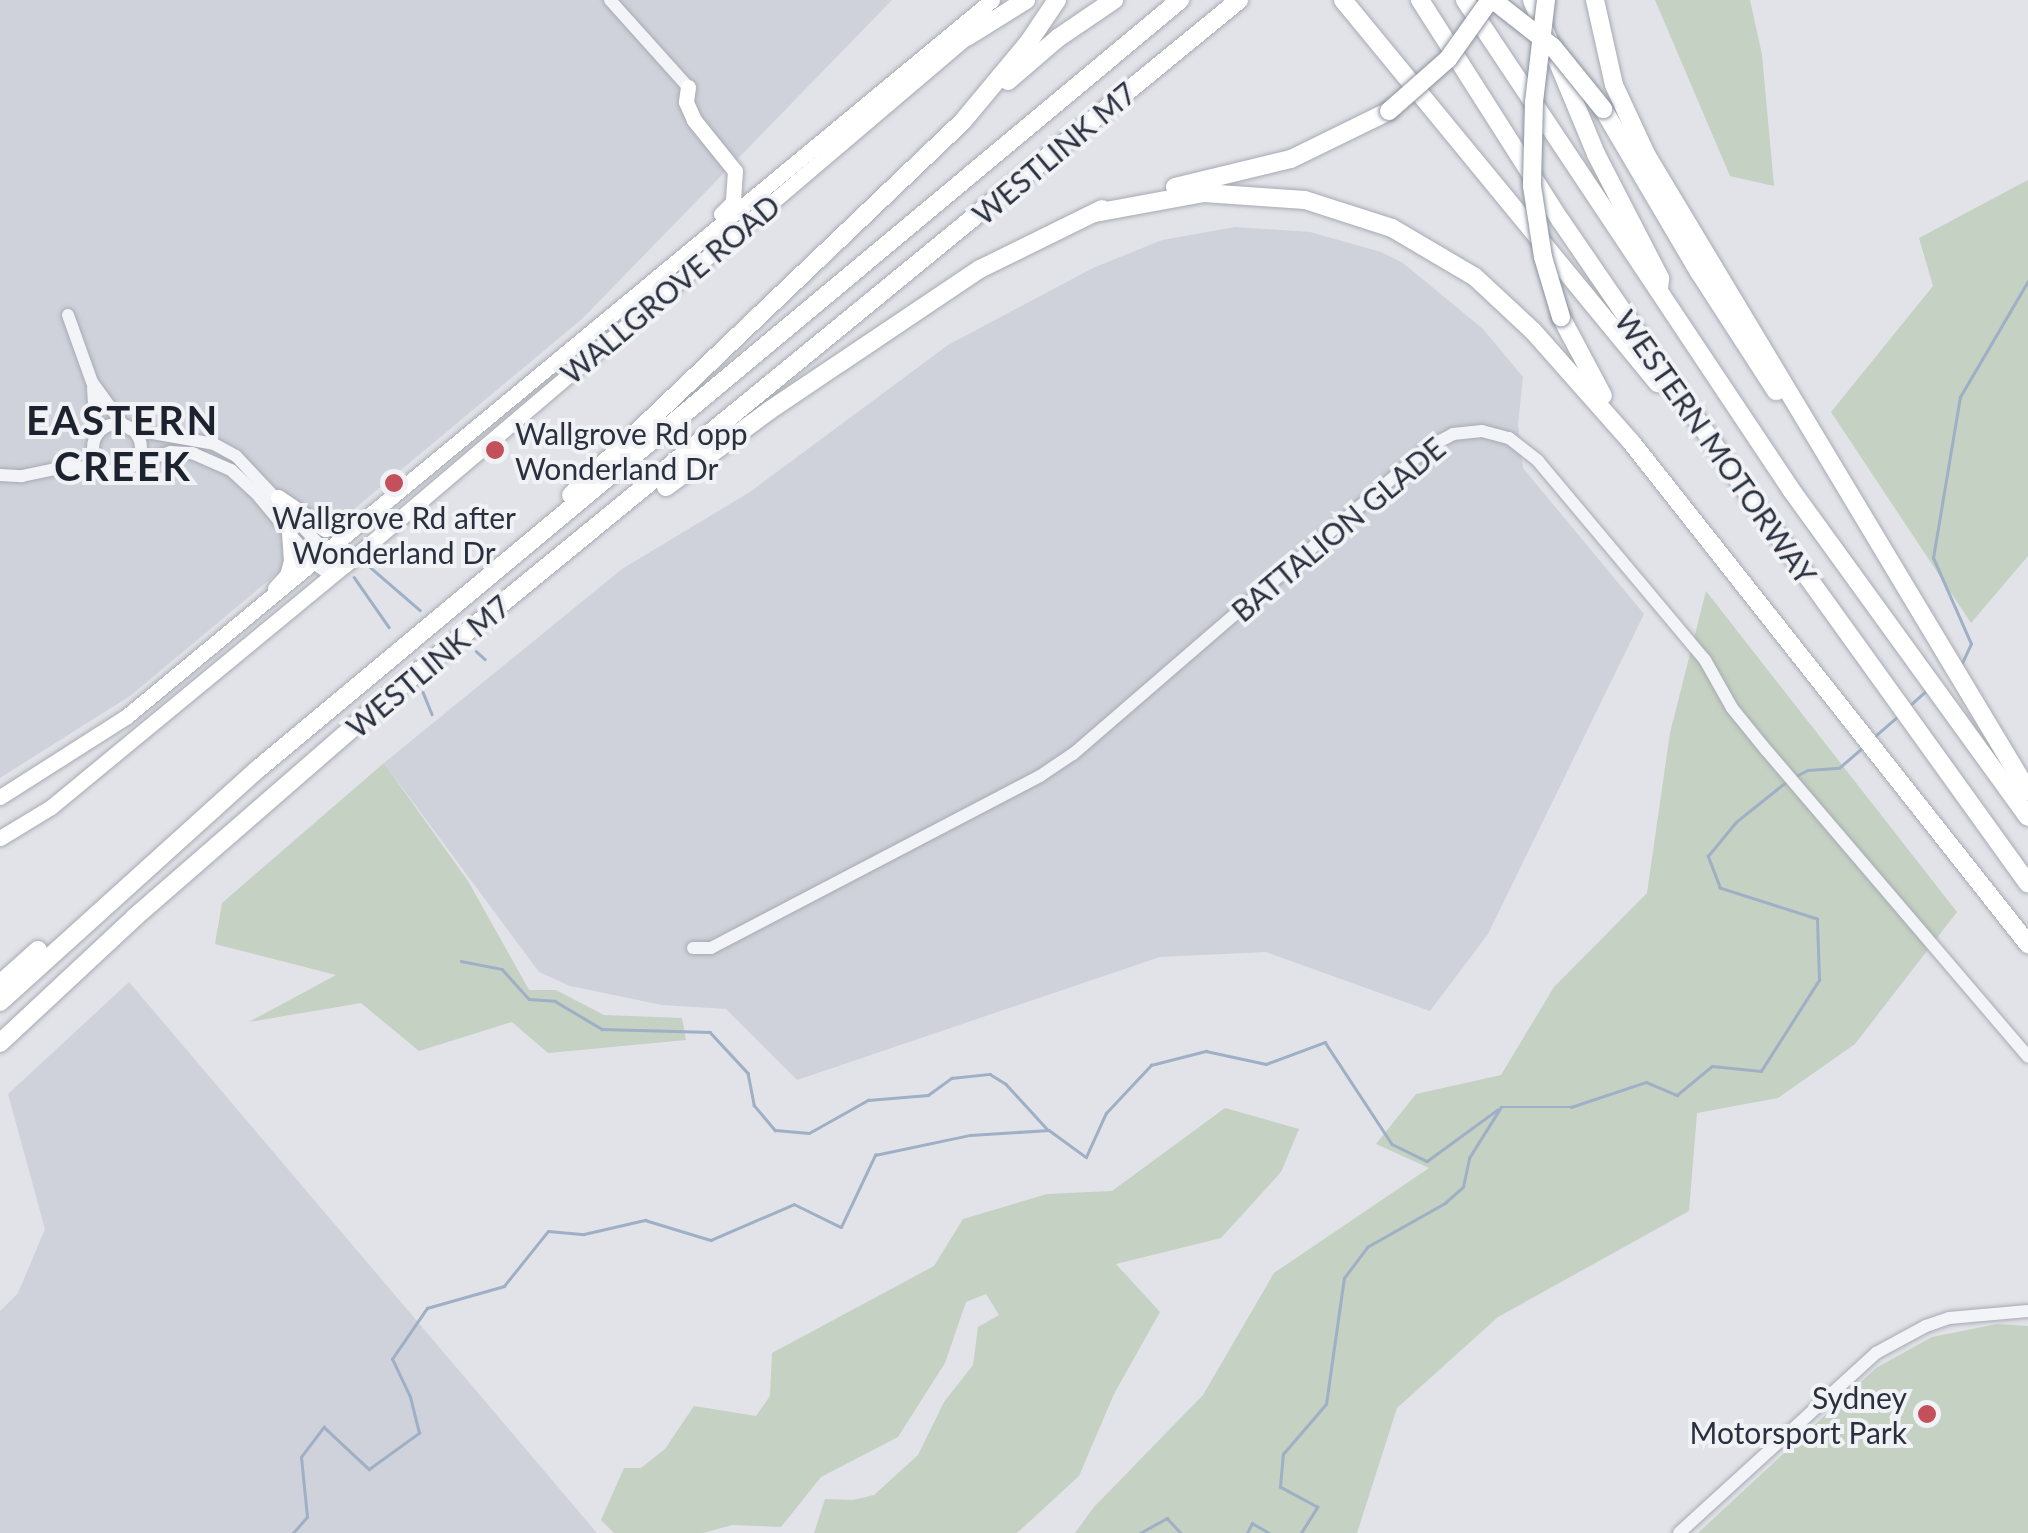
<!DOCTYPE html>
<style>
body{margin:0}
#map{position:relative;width:2028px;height:1533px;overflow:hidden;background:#e1e3e8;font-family:Lato,sans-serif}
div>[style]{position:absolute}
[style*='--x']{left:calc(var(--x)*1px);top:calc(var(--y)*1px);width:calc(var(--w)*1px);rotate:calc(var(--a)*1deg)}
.built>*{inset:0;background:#cfd2da}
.green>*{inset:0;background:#c5d1c2}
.stream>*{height:2.5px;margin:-1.25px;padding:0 1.25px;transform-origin:1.25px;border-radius:1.25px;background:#9fafc5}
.roads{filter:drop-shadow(0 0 2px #a6aab2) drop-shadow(0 0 2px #a6aab2)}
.minor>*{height:12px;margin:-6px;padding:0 6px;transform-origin:6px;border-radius:6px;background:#f3f4f7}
.minor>.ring{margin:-6px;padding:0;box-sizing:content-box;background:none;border:12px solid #f3f4f7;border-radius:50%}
.major>*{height:15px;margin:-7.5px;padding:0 7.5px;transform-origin:7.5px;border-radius:7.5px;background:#fff}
.highway>*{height:18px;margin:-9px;padding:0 9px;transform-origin:9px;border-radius:9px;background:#fff}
.bridges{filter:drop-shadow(0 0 2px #89909d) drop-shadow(0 0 2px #89909d)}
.highway-bridge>*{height:18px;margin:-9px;padding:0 9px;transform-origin:9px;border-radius:9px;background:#fff}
.dots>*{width:28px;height:28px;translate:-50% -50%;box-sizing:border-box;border:5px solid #f0f2f6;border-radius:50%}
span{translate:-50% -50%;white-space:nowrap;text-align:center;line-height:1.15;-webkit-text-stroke:8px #f0f2f6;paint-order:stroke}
.street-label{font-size:30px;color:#2a303e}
.poi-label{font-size:30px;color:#2a303e}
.left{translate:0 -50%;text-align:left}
.right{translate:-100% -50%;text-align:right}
.district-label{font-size:40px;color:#1d222f;font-weight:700;letter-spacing:2.5px}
</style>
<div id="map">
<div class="built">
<div style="clip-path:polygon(0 0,892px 0,582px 319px,130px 696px,0 778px)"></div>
<div style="clip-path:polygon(1235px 227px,1310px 232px,1381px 252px,1403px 263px,1483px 329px,1523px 377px,1518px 424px,1523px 468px,1644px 614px,1488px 934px,1430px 1011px,1266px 952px,1160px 957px,797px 1080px,726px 1009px,662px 1005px,570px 986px,539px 972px,384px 763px,622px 569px,750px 492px,948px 345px,1093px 268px,1162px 240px)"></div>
<div style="clip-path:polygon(129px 982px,597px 1533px,0 1533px,0 1311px,18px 1293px,45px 1229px,8px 1094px)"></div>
</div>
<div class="green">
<div style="clip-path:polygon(1655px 0,1750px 0,1762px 55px,1774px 186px,1730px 176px)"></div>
<div style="clip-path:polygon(2028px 180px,2028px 556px,1971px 623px,1831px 412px,1933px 286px,1919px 238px)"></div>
<div style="clip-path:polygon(1706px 591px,1957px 912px,1855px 1044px,1778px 1098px,1697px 1113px,1689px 1211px,1498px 1317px,1397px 1408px,1357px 1533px,1075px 1533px,1094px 1507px,1203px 1395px,1274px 1273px,1429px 1168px,1376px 1144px,1416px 1094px,1501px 1075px,1554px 987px,1647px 893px,1670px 733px)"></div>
<div style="clip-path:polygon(384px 763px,468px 881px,529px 990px,556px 990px,604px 1015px,682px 1018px,686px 1040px,548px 1053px,512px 1022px,419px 1051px,361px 1003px,249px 1022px,336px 975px,215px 944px,222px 903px)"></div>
<div style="clip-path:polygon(1225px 1108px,1299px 1129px,1281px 1172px,1221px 1238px,1116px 1264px,1160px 1312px,1114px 1394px,1079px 1476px,1017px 1533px,814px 1533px,825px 1499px,853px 1500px,874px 1495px,918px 1455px,944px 1402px,973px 1365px,978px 1327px,999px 1315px,986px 1294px,966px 1302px,945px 1363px,898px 1437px,821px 1477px,781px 1527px,732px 1525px,703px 1533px,614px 1533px,601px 1520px,624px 1468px,641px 1468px,665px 1449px,694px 1406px,756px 1416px,770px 1396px,772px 1353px,934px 1266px,963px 1219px,1047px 1194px,1112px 1191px)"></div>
<div style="clip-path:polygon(1997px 1324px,2028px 1326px,2028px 1533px,1698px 1533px,1876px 1368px,1932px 1337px)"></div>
</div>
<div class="stream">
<div style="--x:370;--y:567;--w:66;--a:40.7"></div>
<div style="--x:354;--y:577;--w:61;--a:55"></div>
<div style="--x:476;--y:651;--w:12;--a:42"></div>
<div style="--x:1962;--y:663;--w:21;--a:-65"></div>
<div style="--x:1971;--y:644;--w:94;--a:-113.8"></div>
<div style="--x:1933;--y:558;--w:163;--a:-80.5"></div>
<div style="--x:1960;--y:397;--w:134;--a:-59.6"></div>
<div style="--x:423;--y:692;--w:24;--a:68"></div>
<div style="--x:1908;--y:707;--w:27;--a:-42"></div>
<div style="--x:1874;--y:737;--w:32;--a:-41"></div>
<div style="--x:1798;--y:775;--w:11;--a:-27"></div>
<div style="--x:1808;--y:770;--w:31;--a:-4"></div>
<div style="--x:1839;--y:768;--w:29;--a:-41"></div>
<div style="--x:461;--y:961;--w:42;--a:11"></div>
<div style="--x:502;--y:969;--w:40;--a:48"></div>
<div style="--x:529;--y:999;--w:26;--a:4"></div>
<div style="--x:555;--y:1001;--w:55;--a:30.8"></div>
<div style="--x:602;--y:1029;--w:108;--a:1.6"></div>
<div style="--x:710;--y:1032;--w:56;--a:47.2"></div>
<div style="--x:748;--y:1073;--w:33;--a:79"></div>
<div style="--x:754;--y:1105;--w:33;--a:50"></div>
<div style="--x:775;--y:1130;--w:34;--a:5"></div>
<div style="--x:809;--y:1133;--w:68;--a:-29.2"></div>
<div style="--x:868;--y:1100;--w:60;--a:-4.8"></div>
<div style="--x:928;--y:1095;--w:29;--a:-36"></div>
<div style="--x:951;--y:1078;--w:39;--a:-6"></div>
<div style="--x:990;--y:1074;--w:19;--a:32"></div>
<div style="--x:1006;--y:1084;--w:62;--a:47.6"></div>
<div style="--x:293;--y:1533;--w:21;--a:-49"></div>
<div style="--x:307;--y:1517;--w:60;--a:-95.7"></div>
<div style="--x:301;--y:1457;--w:38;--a:-53"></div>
<div style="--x:324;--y:1427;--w:62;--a:43"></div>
<div style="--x:369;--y:1469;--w:62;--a:-35.8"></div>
<div style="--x:419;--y:1433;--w:37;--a:-104"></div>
<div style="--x:410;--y:1397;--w:42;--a:-115.3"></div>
<div style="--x:392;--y:1359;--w:62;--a:-55.5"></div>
<div style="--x:427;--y:1308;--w:80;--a:-15.9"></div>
<div style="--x:504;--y:1286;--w:70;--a:-51.3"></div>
<div style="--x:548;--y:1231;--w:36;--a:5"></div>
<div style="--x:584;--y:1234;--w:63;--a:-12.9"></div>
<div style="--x:645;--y:1220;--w:69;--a:16.9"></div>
<div style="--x:711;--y:1240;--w:90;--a:-23.4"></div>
<div style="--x:794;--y:1204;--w:52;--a:26.1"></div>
<div style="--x:841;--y:1227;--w:80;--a:-64.7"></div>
<div style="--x:875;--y:1155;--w:97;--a:-11.9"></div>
<div style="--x:970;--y:1135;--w:79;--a:-3.6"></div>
<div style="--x:1049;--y:1130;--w:46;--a:36.1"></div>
<div style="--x:1086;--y:1157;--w:48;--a:-65.6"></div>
<div style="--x:1106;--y:1113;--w:66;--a:-46.8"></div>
<div style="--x:1151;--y:1065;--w:57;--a:-14.3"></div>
<div style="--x:1206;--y:1051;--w:61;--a:12.2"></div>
<div style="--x:1266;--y:1064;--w:63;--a:-20.4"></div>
<div style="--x:1325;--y:1042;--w:122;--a:56.7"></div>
<div style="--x:1392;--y:1144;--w:39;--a:26"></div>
<div style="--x:1427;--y:1161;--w:87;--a:-36.1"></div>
<div style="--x:1140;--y:1533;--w:31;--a:-29"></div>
<div style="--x:1167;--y:1518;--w:21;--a:47"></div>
<div style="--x:1247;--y:1533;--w:11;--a:-63"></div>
<div style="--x:1252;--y:1523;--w:20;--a:30"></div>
<div style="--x:1301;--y:1533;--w:31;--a:-58"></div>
<div style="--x:1317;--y:1507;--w:42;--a:-151.6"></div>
<div style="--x:1280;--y:1487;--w:33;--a:-85"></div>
<div style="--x:1283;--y:1454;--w:66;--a:-49.3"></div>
<div style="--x:1326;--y:1404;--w:127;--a:-81.9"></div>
<div style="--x:1344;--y:1278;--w:39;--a:-53"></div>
<div style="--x:1367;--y:1247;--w:90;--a:-29.4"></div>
<div style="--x:1445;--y:1203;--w:24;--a:-42"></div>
<div style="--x:1463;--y:1187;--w:30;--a:-78"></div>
<div style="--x:1469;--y:1158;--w:60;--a:-57.9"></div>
<div style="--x:1501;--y:1107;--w:70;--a:0"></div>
<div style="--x:1571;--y:1107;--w:79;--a:-18.4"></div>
<div style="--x:1646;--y:1082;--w:34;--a:23"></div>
<div style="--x:1677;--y:1095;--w:45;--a:-39.6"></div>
<div style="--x:1712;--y:1066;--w:49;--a:5.8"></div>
<div style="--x:1761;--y:1071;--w:108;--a:-57.5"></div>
<div style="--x:1819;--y:980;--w:61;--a:-91.9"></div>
<div style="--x:1817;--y:919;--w:102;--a:-162.3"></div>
<div style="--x:1720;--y:888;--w:34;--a:-111"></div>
<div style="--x:1708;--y:856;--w:44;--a:-50.5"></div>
<div style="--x:1736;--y:822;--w:64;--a:-38.7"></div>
</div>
<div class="roads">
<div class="minor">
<div style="--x:610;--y:0;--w:117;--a:48.1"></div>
<div style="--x:68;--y:315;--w:71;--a:70.3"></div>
<div style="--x:92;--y:382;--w:54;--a:54"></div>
<div style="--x:93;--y:388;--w:48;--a:86.4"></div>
<div class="ring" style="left:93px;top:424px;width:36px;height:36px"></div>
<div style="--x:130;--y:429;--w:85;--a:10.1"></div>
<div style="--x:214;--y:444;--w:25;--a:29"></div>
<div style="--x:236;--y:456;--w:134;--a:46.8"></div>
<div style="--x:328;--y:554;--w:22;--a:80"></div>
<div style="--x:135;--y:463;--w:37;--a:-17"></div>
<div style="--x:170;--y:452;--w:22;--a:3"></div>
<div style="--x:192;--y:453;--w:43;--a:23.6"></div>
<div style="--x:231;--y:470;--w:34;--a:43"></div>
<div style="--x:256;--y:493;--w:92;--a:50.3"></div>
<div style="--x:315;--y:564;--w:21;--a:35"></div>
<div style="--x:0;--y:475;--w:22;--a:3"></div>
<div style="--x:22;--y:476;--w:48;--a:-12"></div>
<div style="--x:69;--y:466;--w:38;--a:7"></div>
<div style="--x:693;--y:948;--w:18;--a:0"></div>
<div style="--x:711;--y:948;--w:371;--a:-27.6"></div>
<div style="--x:1040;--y:776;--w:40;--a:-34"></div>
<div style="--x:1073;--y:754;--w:468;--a:-40.8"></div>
<div style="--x:1427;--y:448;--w:30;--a:-28"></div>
<div style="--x:1453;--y:434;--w:29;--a:-6"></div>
<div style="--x:1482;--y:431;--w:28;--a:15"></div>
<div style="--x:1509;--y:438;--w:37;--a:38"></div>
<div style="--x:1538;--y:461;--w:260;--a:50"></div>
<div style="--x:1705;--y:660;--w:55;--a:60.6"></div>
<div style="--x:1732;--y:708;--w:55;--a:50.9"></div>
<div style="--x:1767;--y:751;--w:402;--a:49.5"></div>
<div style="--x:1679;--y:1533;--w:267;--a:-42.4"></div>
<div style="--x:1876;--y:1353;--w:57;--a:-28.4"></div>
<div style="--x:1926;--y:1326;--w:24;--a:-19"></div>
<div style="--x:1949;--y:1318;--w:79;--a:-5.1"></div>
</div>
<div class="major">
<div style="--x:688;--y:87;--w:15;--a:98"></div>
<div style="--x:686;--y:102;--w:20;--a:66"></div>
<div style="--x:694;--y:120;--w:65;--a:51.2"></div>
<div style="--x:735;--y:171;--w:31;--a:94"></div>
<div style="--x:733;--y:202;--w:17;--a:135"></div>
<div style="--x:278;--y:497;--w:57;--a:34.2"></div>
<div style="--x:325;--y:529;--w:35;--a:-13"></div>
<div style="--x:275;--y:588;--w:18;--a:-47"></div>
<div style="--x:287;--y:575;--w:15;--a:-74"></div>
<div style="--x:291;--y:561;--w:30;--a:-94"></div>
<div style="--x:0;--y:797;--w:151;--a:-32.5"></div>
<div style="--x:127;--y:716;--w:1123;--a:-39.62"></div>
<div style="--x:0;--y:838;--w:60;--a:-31.3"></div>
<div style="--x:51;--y:807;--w:381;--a:-39.5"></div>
<div style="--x:345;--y:565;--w:828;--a:-40.35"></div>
</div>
<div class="highway">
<div style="--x:1343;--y:0;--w:496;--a:50.6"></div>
<div style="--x:1420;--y:0;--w:262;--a:57.5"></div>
<div style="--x:1561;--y:221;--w:340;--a:55.6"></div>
<div style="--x:1753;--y:501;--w:471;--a:54.3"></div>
<div style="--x:1465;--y:0;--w:590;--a:56.34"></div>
<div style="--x:1792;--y:491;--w:402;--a:54.1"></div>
<div style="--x:1532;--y:0;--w:167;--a:67.4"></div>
<div style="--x:1596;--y:154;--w:140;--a:62.7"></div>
<div style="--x:1660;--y:278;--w:11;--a:95"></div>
<div style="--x:1595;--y:0;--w:87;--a:77.4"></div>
<div style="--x:1614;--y:85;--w:78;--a:65.1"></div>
<div style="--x:1647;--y:156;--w:741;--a:59.04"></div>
<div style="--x:967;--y:37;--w:70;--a:-32.1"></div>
<div style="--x:1008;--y:81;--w:66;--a:-40.7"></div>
<div style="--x:1058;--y:38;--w:68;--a:-34.2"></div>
<div style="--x:1603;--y:109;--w:189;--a:59.5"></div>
<div style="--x:1699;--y:272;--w:142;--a:57.1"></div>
<div style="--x:1175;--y:187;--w:119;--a:-13.6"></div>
<div style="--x:1291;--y:159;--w:109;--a:-26.1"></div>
<div style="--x:1095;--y:213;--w:111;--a:-10.4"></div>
<div style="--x:1204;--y:193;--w:101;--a:4"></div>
<div style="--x:1305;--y:200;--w:91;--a:17.8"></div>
<div style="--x:1392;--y:228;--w:96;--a:30.6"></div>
<div style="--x:1475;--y:277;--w:79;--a:43"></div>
<div style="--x:1533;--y:331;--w:149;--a:48.5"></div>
<div style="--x:1632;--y:443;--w:639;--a:51.68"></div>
<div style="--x:1561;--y:317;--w:89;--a:62"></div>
<div style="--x:666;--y:487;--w:129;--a:-36.5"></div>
<div style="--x:770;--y:410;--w:253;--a:-33.9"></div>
<div style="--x:980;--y:269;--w:136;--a:-26.2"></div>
<div style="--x:571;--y:495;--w:542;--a:-43.65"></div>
<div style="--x:963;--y:121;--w:102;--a:-50.2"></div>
<div style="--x:1028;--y:43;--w:52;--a:-56"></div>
<div style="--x:0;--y:984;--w:51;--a:-41.8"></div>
<div style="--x:0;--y:1002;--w:348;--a:-42.1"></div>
<div style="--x:258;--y:769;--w:1201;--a:-39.83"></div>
<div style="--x:0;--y:1043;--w:185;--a:-43"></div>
<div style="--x:135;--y:917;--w:352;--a:-41"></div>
<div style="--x:401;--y:686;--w:1083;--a:-39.3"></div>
</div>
</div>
<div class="bridges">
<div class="highway-bridge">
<div style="--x:1493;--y:0;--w:76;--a:38.1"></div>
<div style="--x:1553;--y:47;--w:80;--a:51.1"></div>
<div style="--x:1546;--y:0;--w:103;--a:96.7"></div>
<div style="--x:1534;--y:102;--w:84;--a:91.4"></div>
<div style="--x:1532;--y:186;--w:72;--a:81.2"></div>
<div style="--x:1543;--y:257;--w:63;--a:73.3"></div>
<div style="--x:1389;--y:111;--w:79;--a:-41.4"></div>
<div style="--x:1448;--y:59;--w:72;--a:-54.6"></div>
</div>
</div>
<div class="dots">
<div style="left:495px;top:450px;background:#c3505b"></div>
<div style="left:394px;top:483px;background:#c3505b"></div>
<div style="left:1927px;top:1414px;background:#c3505b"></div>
</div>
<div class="street-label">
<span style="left:1054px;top:153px;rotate:-40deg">WESTLINK M7</span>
<span style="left:670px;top:289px;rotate:-40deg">WALLGROVE ROAD</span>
<span style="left:1716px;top:447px;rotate:55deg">WESTERN MOTORWAY</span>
<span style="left:1338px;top:529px;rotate:-40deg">BATTALION GLADE</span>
<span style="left:428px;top:666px;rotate:-40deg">WESTLINK M7</span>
</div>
<div class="poi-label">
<span class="left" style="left:515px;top:450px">Wallgrove Rd opp<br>Wonderland Dr</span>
<span style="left:394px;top:534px">Wallgrove Rd after<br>Wonderland Dr</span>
<span class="right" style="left:1907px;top:1414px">Sydney<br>Motorsport Park</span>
</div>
<div class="district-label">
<span style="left:123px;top:443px">EASTERN<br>CREEK</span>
</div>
</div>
